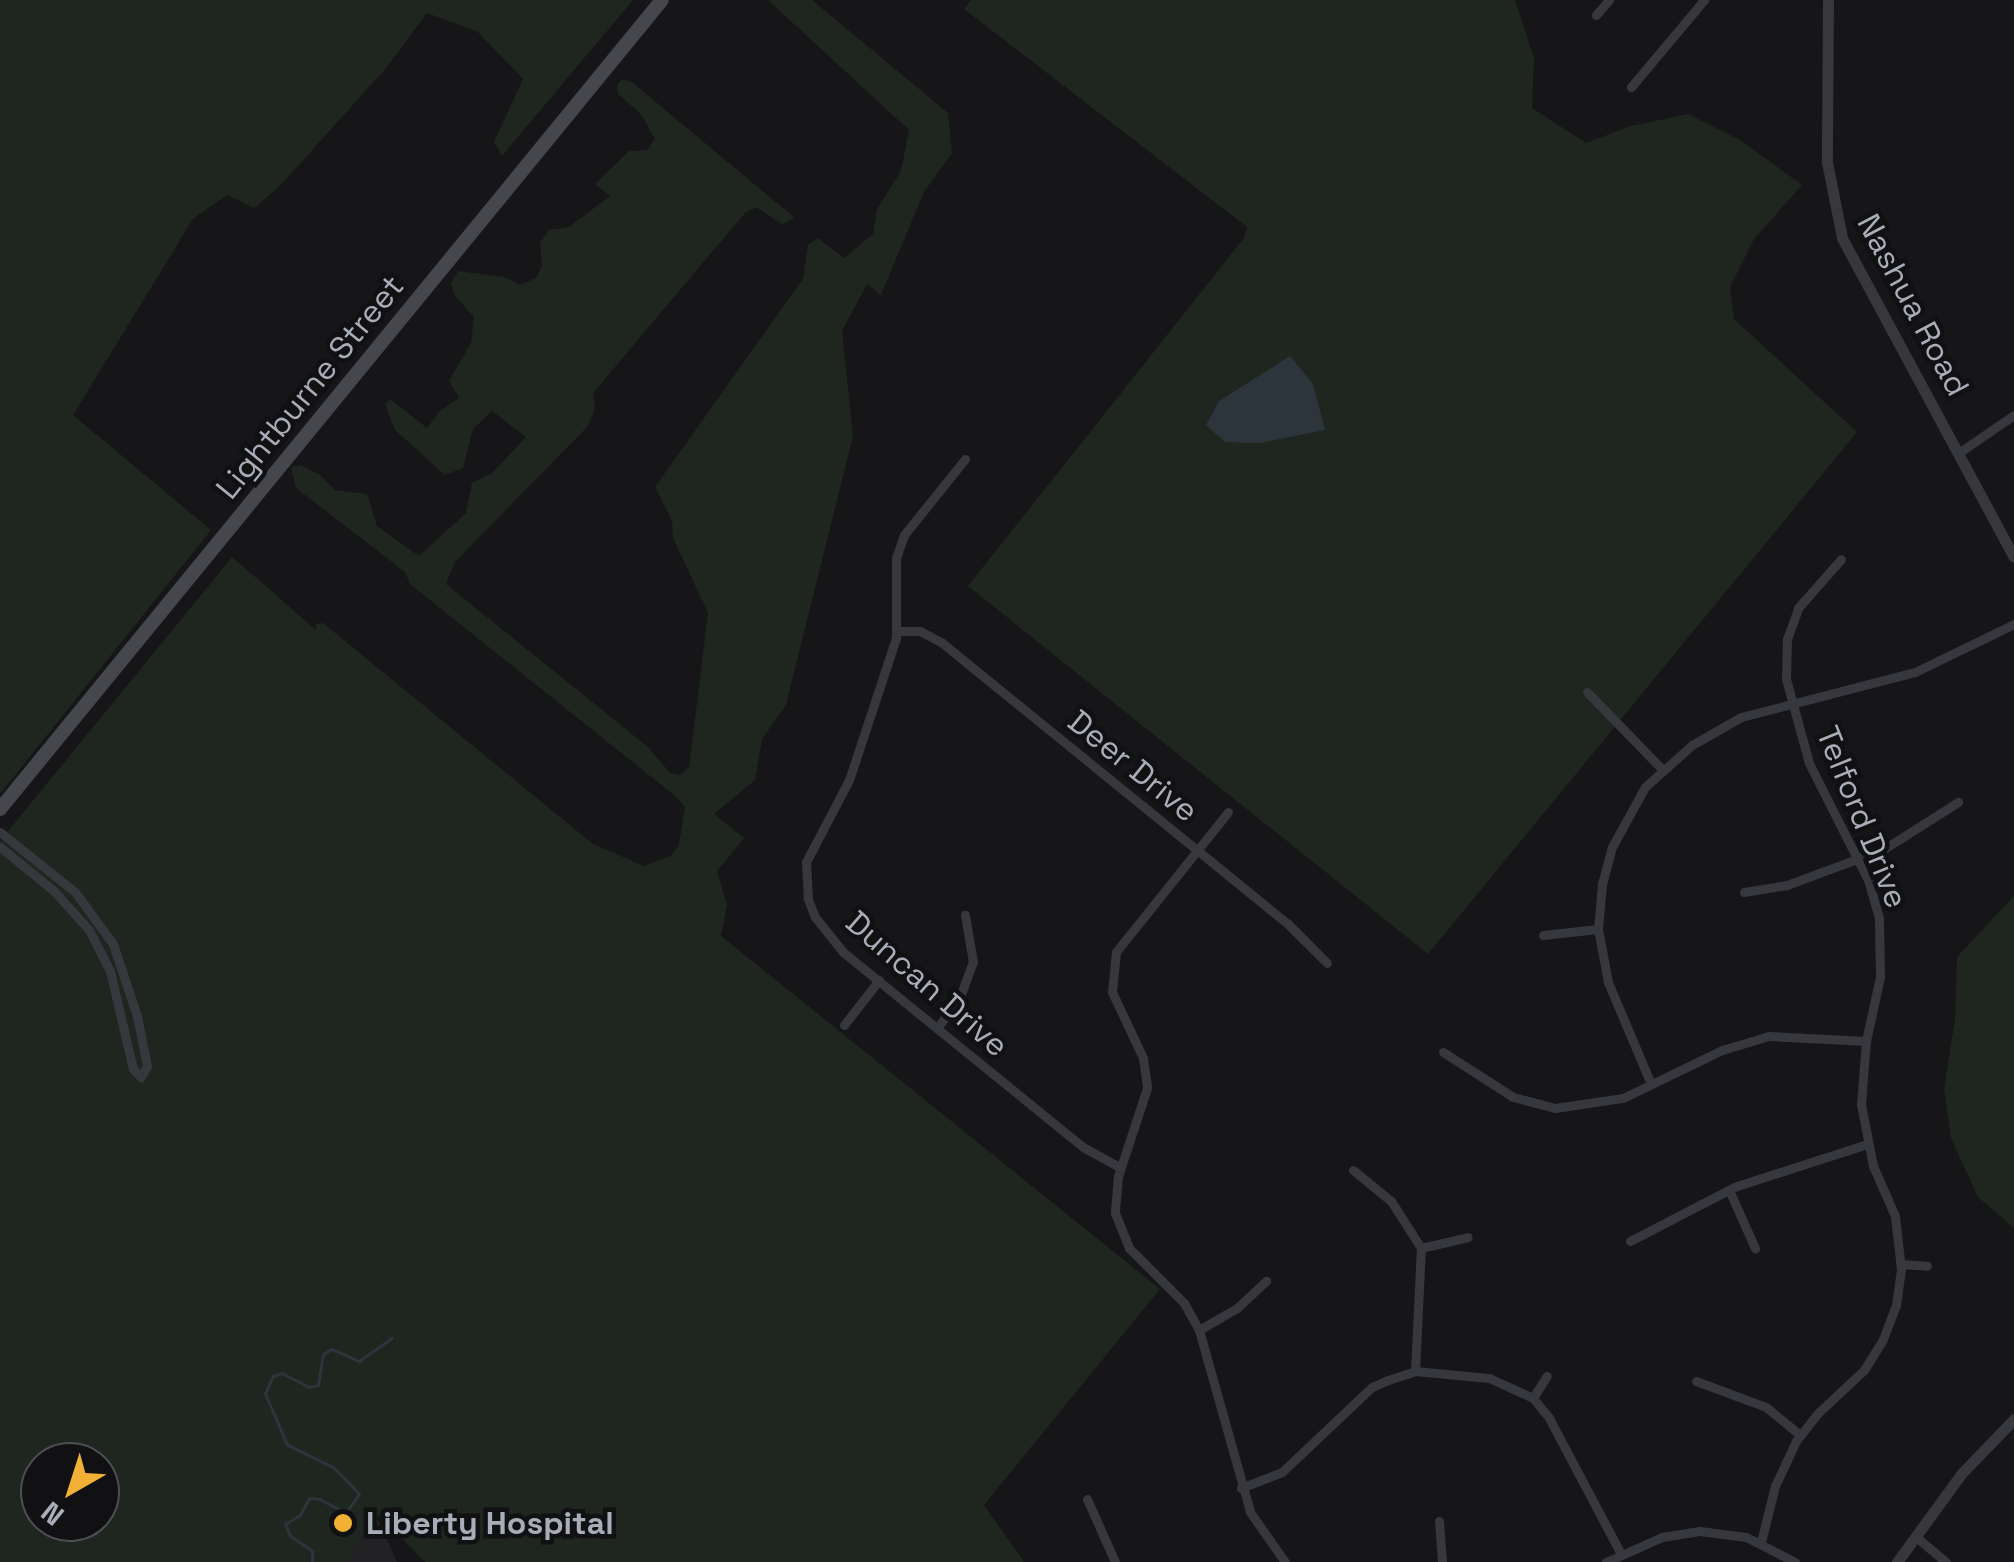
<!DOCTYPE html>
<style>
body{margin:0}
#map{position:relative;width:2014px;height:1562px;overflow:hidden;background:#161618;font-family:"Space Grotesk",sans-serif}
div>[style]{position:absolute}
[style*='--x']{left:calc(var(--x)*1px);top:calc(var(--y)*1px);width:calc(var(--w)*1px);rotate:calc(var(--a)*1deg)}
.built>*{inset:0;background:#222225}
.green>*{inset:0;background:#1e261f}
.water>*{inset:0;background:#2c353c}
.stream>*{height:2.5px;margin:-1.25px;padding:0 1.25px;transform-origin:1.25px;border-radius:1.25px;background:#2c353c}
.minor>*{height:9px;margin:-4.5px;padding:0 4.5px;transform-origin:4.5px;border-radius:4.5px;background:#37383d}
.tertiary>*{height:11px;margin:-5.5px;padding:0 5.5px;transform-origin:5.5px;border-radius:5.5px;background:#37383d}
.secondary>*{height:14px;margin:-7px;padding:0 7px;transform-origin:7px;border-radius:7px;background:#45474d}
.dots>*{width:28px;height:28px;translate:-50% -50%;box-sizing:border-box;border:5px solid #111113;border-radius:50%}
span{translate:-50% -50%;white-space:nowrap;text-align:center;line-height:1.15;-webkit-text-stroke:9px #111113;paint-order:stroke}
.street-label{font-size:32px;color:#a8adb8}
.poi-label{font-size:32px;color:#a8adb8;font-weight:700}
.left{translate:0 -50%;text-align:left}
.north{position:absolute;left:20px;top:1442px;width:100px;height:100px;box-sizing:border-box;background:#111113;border:2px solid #4d4f55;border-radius:50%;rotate:219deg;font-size:28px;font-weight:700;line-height:40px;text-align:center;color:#a8adb8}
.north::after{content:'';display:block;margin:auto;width:35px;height:45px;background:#f2b134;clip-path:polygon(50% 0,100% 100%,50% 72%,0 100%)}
</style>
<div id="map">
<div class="built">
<div style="clip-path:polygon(354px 1467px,397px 1562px,284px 1562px)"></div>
</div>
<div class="green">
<div style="clip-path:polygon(0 0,633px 0,502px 156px,494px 142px,523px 79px,478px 32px,427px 13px,386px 68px,279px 187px,254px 208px,227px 195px,193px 219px,73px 415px,211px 530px,0 794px)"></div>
<div style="clip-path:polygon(evenodd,768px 0,812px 0,948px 113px,952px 153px,924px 192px,881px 295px,867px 284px,842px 331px,853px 436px,786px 705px,762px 739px,755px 780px,714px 814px,744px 838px,717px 871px,727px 905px,721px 936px,1160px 1289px,984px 1505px,1024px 1562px,425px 1562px,379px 1515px,346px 1562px,0 1562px,0 841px,232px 557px,316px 630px,316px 624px,323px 623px,593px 844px,644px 866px,671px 856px,679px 844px,685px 807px,674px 795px,410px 584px,405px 572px,296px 488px,291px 467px,300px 465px,320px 475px,335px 490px,367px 494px,377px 526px,419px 556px,466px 513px,472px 483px,492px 473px,526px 437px,492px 411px,473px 429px,463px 468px,445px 475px,395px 430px,385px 404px,390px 399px,427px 428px,440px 411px,459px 398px,449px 381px,471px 343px,474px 317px,455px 296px,451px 284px,458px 271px,504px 277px,520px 285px,536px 278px,542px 266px,540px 243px,549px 230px,569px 227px,610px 196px,595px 184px,629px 151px,647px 150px,655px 139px,641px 114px,618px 94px,617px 85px,622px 79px,633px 83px,795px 218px,782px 224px,756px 207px,745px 213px,593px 393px,595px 409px,587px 427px,455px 562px,446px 584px,648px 747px,670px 773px,680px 775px,689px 767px,708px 613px,673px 538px,672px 521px,655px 487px,803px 279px,808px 245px,818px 238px,844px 258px,873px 234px,877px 209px,901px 171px,909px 130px,768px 0,40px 1462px,100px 1462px,100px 1522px,40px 1522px,40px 1462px)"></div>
<div style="clip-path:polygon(971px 0,1515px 0,1534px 58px,1532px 108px,1586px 143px,1631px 126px,1688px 114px,1740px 140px,1802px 185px,1754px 239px,1730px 287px,1734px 319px,1857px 432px,1428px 954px,968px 586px,1244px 238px,1247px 227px,964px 9px)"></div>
<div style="clip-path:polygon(2014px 896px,2014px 1228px,1978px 1197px,1951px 1138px,1944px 1089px,1955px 1019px,1957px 957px)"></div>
</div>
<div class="water">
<div style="clip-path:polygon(1290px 356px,1313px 384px,1325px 430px,1260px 443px,1225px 442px,1206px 425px,1219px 401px)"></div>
</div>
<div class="stream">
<div style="--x:312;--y:1562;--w:11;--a:-90"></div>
<div style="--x:312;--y:1551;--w:27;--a:-146"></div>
<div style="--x:290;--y:1536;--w:13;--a:-113"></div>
<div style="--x:285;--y:1524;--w:17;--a:-31"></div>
<div style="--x:300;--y:1515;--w:19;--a:-62"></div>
<div style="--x:309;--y:1498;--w:11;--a:5"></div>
<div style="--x:320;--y:1499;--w:30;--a:28"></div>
<div style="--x:346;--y:1513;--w:23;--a:-56"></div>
<div style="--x:359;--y:1494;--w:36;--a:-134"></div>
<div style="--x:334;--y:1468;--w:52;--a:-153.9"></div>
<div style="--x:287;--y:1445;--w:56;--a:-113.3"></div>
<div style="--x:265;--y:1394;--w:20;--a:-66"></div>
<div style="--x:273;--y:1376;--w:9;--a:-18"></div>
<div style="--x:282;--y:1373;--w:30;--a:27"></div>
<div style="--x:309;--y:1387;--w:9;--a:-13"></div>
<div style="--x:318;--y:1385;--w:31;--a:-81"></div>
<div style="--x:323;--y:1354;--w:10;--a:-29"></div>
<div style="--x:332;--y:1349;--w:30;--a:24"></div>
<div style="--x:359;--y:1361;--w:40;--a:-34.9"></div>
</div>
<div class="minor">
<div style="--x:1596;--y:15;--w:20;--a:-49"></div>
<div style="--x:1631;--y:87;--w:114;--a:-50"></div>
<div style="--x:1960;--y:452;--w:65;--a:-34.4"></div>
<div style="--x:965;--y:459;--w:97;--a:128.8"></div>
<div style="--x:904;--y:535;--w:24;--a:109"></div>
<div style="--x:896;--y:558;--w:80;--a:90"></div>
<div style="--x:896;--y:638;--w:150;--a:108.3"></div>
<div style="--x:849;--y:780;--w:93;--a:117.7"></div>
<div style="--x:806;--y:862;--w:37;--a:87"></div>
<div style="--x:808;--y:899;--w:19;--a:69"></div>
<div style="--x:815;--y:917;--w:45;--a:51.3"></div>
<div style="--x:843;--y:952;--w:309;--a:39.1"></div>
<div style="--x:1083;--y:1147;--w:43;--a:28.9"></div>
<div style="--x:897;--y:631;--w:23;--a:0"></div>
<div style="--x:920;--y:631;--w:24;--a:28"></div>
<div style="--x:941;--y:642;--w:447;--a:39.1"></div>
<div style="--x:1288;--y:924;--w:55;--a:45"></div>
<div style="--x:1587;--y:692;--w:107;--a:45.8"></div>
<div style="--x:1228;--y:812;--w:179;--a:128.7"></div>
<div style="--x:1116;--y:952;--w:40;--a:95.7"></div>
<div style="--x:1112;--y:992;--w:73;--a:64.8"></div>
<div style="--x:1143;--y:1058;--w:30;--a:82"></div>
<div style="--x:1147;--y:1088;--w:93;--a:108.2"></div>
<div style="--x:1118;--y:1176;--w:37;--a:95"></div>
<div style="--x:1115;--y:1213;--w:38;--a:68"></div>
<div style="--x:1129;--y:1248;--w:78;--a:45"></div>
<div style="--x:1184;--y:1303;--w:31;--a:61"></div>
<div style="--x:1199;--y:1330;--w:189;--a:74.3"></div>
<div style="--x:1250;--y:1512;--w:61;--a:55"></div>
<div style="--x:0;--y:832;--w:96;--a:38.7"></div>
<div style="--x:75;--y:892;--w:64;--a:53.8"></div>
<div style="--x:113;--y:944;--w:76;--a:71.6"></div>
<div style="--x:137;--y:1016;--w:51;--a:78.7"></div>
<div style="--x:147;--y:1066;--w:13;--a:119"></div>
<div style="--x:141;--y:1077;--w:11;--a:-135"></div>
<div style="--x:133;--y:1069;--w:101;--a:-103.2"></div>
<div style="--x:110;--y:971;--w:46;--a:-117.1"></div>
<div style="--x:89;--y:930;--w:52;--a:-131.9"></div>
<div style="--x:54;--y:891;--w:70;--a:-140.8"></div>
<div style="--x:1744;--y:892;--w:44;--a:-9.2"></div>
<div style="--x:1787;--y:885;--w:103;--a:-20.4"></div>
<div style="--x:1884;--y:849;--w:88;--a:-32.4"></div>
<div style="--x:1543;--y:935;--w:55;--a:-6.2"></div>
<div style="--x:844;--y:1025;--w:57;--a:-52.1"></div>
<div style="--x:937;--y:1028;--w:39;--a:-53"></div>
<div style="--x:960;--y:997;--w:37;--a:-70"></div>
<div style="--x:973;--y:962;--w:48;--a:-99.7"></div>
<div style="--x:1443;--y:1052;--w:83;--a:32.7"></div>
<div style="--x:1513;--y:1097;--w:43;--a:14.7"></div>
<div style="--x:1555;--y:1108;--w:69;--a:-8.4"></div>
<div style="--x:1623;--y:1098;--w:110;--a:-25.9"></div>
<div style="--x:1722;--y:1050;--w:49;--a:-16.6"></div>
<div style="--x:1769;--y:1036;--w:97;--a:3"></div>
<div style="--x:1651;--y:1084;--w:111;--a:-112.9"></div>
<div style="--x:1608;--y:982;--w:54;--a:-100.7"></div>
<div style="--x:1598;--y:929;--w:45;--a:-84.9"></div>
<div style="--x:1602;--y:884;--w:38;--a:-75"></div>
<div style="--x:1612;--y:847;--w:68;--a:-61.2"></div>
<div style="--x:1645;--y:787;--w:63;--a:-41.8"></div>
<div style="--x:1692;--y:745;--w:56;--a:-29.7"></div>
<div style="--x:1741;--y:717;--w:180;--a:-14.5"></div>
<div style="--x:1915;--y:672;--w:110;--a:-25.9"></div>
<div style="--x:1353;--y:1170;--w:49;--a:39.2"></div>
<div style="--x:1391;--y:1201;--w:56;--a:57.4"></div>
<div style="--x:1421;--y:1248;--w:123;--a:92.8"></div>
<div style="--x:1729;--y:1190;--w:64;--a:65.9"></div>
<div style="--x:1630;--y:1241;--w:117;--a:-27.4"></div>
<div style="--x:1734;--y:1187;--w:140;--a:-17.9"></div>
<div style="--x:1421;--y:1248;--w:48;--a:-13.2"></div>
<div style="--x:1901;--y:1264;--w:26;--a:4"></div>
<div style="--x:1199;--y:1330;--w:44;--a:-30.1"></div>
<div style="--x:1237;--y:1308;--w:40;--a:-43"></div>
<div style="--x:1696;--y:1381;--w:75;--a:20.4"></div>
<div style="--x:1766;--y:1407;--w:44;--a:39.5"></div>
<div style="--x:1533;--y:1398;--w:26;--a:-58"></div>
<div style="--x:1241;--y:1488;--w:44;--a:-21.3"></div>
<div style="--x:1282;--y:1472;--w:124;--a:-43.4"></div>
<div style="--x:1372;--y:1387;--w:17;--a:-24"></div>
<div style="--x:1388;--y:1380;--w:28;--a:-18"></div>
<div style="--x:1415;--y:1371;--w:74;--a:5.4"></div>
<div style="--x:1489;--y:1378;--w:48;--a:24.4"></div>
<div style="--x:1533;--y:1398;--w:26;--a:51"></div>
<div style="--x:1549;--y:1418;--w:154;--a:62.1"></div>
<div style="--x:1087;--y:1499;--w:69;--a:66"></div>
<div style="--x:1439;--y:1521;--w:41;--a:85.8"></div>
<div style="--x:1916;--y:1537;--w:39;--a:40"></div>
<div style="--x:1761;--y:1542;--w:58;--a:-76"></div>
<div style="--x:1775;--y:1486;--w:50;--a:-65"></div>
<div style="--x:1796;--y:1441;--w:34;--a:-52"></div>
<div style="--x:1817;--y:1414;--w:64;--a:-43.1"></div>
<div style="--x:1864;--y:1370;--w:36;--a:-58"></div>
<div style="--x:1883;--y:1339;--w:36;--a:-69"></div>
<div style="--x:1896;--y:1305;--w:36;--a:-82"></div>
<div style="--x:1901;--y:1269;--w:53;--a:-96.5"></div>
<div style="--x:1895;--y:1216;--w:55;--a:-113.7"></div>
<div style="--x:1873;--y:1166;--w:63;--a:-101"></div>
<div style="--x:1861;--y:1104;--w:63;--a:-85.5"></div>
<div style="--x:1866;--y:1041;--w:66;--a:-77.7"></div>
<div style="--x:1880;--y:977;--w:59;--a:-91"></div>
<div style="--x:1879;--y:918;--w:40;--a:-106"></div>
<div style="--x:1868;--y:880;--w:131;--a:-116.8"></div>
<div style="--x:1809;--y:763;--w:87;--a:-105.3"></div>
<div style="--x:1786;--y:679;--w:40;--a:-88.6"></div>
<div style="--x:1787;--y:639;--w:33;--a:-70"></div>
<div style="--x:1798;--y:608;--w:65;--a:-48.7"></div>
<div style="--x:1606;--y:1562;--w:61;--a:-24.1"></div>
<div style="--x:1662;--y:1537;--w:38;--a:-9"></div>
<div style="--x:1700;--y:1531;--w:46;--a:7.4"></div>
<div style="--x:1746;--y:1537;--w:55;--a:27"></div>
</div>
<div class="tertiary">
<div style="--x:1828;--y:0;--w:162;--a:90.4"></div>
<div style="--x:1827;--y:162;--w:77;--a:78.8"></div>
<div style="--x:1842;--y:238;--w:362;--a:61.7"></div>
<div style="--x:1897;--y:1562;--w:110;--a:-53.9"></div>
<div style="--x:1962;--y:1473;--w:75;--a:-46.1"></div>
</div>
<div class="secondary">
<div style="--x:0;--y:809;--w:1045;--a:-50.71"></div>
</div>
<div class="dots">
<div style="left:343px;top:1523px;background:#f2b134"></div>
</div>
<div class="street-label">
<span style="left:1913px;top:305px;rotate:62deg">Nashua Road</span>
<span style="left:310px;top:387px;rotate:-51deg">Lightburne Street</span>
<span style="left:1133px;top:766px;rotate:39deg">Deer Drive</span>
<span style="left:1862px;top:817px;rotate:68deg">Telford Drive</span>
<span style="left:927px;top:984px;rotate:41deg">Duncan Drive</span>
</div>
<div class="poi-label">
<span class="left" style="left:366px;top:1523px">Liberty Hospital</span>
</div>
<div class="north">N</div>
</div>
